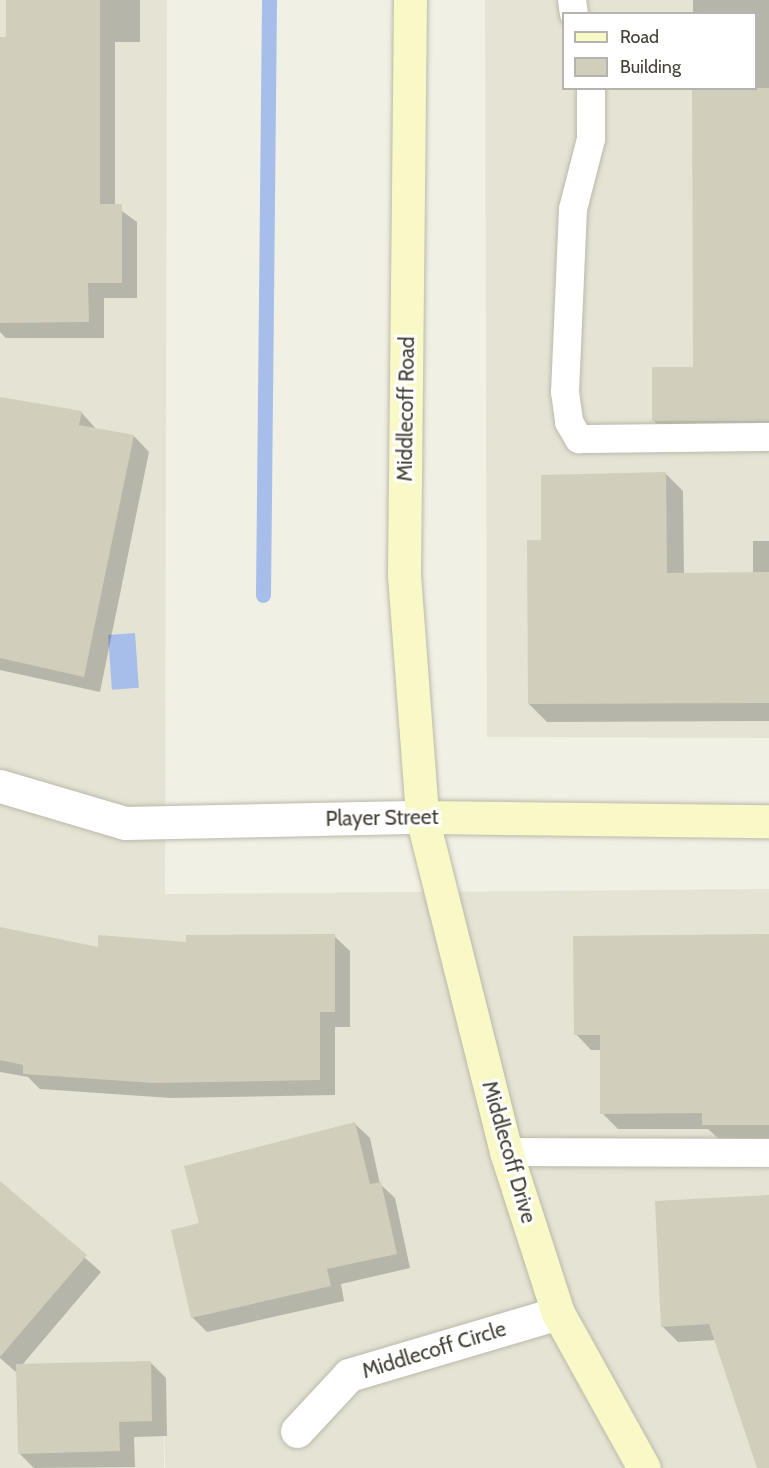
<!DOCTYPE html>
<style>
body{margin:0}
#map{position:relative;width:769px;height:1468px;overflow:hidden;background:#f1f0e5;font-family:Cabin,sans-serif}
div>[style]{position:absolute}
[style*='--x']{left:calc(var(--x)*1px);top:calc(var(--y)*1px);width:calc(var(--w)*1px);rotate:calc(var(--a)*1deg)}
.residential>*{inset:0;background:#e4e3d4}
.water>*{inset:0;background:#a6bee9;transform-origin:0 0}
.shadow>*{inset:0;background:#0003}
.stream>*{height:15px;margin:-7.5px;padding:0 7.5px;transform-origin:7.5px;border-radius:7.5px;background:#a6bee9}
.building>*{inset:0;background:#d1cebc}
.roads{filter:drop-shadow(0 0 2px #bbb9a9) drop-shadow(0 0 2px #bbb9a9)}
.lane>*{height:28px;margin:-14px;padding:0 14px;transform-origin:14px;border-radius:14px;background:#fff}
.street>*{height:33px;margin:-16.5px;padding:0 16.5px;transform-origin:16.5px;border-radius:16.5px;background:#fff}
.secondary>*{height:33px;margin:-16.5px;padding:0 16.5px;transform-origin:16.5px;border-radius:16.5px;background:#f9f8c7}
span{translate:-50% -50%;white-space:nowrap;text-align:center;line-height:1.15;-webkit-text-stroke:6px #fff;paint-order:stroke}
.street-label{font-size:21px;color:#434035}
.legend{position:absolute;left:562px;top:12px;width:195px;height:78px;box-sizing:border-box;background:#fff;border:2px solid #b4b3ae;margin:0;padding:8px 10px;list-style:none;font-size:18px;color:#434035}
.legend li{display:flex;align-items:center;gap:12px;height:30px}
.legend b{width:30px;border:2px solid #b4b3ae}
</style>
<div id="map">
<div class="residential">
<div style="clip-path:polygon(0 0,167px 0,165px 894px,769px 889px,769px 1468px,165px 1468px,164px 1401px,164px 1468px,0 1468px)"></div>
<div style="clip-path:polygon(evenodd,485px 0,769px 0,769px 738px,487px 737px,485px 0,564px 14px,756px 14px,756px 88px,564px 88px,564px 14px)"></div>
</div>
<div class="water">
<div style="left:135px;top:633px;width:55px;height:27px;rotate:86deg"></div>
</div>
<div class="shadow">
<div style="clip-path:polygon(7px 0,140px 0,140px 42px,115px 42px,115px 206px,137px 222px,137px 298px,104px 298px,104px 338px,6px 338px,0 332px,0 39px,7px 39px)"></div>
<div style="clip-path:polygon(693px 0,769px 0,769px 439px,672px 439px,654px 421px,694px 369px,756px 88px,756px 14px,693px 14px)"></div>
<div style="clip-path:polygon(0 399px,81px 412px,97px 430px,134px 436px,149px 452px,100px 692px,0 670px)"></div>
<div style="clip-path:polygon(665px 473px,683px 491px,684px 574px,753px 574px,753px 541px,769px 541px,769px 721px,547px 722px,529px 704px,542px 542px)"></div>
<div style="clip-path:polygon(0 929px,99px 948px,334px 936px,350px 951px,350px 1027px,335px 1027px,335px 1095px,171px 1098px,40px 1089px,28px 1077px,0 1072px)"></div>
<div style="clip-path:polygon(769px 936px,769px 1140px,720px 1140px,708px 1129px,618px 1129px,602px 1113px,602px 1050px,591px 1050px,576px 1034px)"></div>
<div style="clip-path:polygon(355px 1124px,370px 1138px,380px 1184px,395px 1198px,410px 1268px,341px 1284px,344px 1301px,207px 1332px,192px 1317px,201px 1225px)"></div>
<div style="clip-path:polygon(0 1183px,101px 1272px,22px 1365px,150px 1362px,166px 1378px,167px 1436px,134px 1437px,135px 1467px,34px 1468px,20px 1454px,17px 1373px,0 1358px)"></div>
<div style="clip-path:polygon(769px 1196px,769px 1468px,759px 1468px,716px 1340px,678px 1342px,662px 1326px)"></div>
</div>
<div class="stream">
<div style="--x:263;--y:595;--w:595;--a:-89.42"></div>
</div>
<div class="building">
<div style="clip-path:polygon(6px 0,100px 0,100px 204px,122px 204px,122px 283px,88px 283px,89px 322px,0 323px,0 37px,6px 37px)"></div>
<div style="clip-path:polygon(692px 88px,769px 88px,769px 421px,652px 421px,652px 367px,693px 367px)"></div>
<div style="clip-path:polygon(0 397px,82px 411px,79px 425px,134px 435px,84px 677px,0 658px)"></div>
<div style="clip-path:polygon(666px 472px,667px 573px,769px 572px,769px 703px,528px 704px,527px 540px,541px 540px,541px 475px)"></div>
<div style="clip-path:polygon(0 927px,98px 947px,98px 935px,186px 942px,186px 935px,335px 934px,335px 1012px,320px 1012px,320px 1080px,154px 1083px,23px 1074px,23px 1065px,0 1060px)"></div>
<div style="clip-path:polygon(769px 934px,769px 1125px,702px 1125px,702px 1113px,600px 1114px,600px 1035px,574px 1035px,573px 936px)"></div>
<div style="clip-path:polygon(355px 1122px,370px 1184px,381px 1182px,397px 1254px,327px 1269px,331px 1286px,191px 1318px,171px 1230px,199px 1223px,184px 1166px)"></div>
<div style="clip-path:polygon(0 1181px,87px 1255px,0 1357px)"></div>
<div style="clip-path:polygon(769px 1195px,769px 1468px,757px 1468px,709px 1324px,661px 1327px,655px 1201px)"></div>
<div style="clip-path:polygon(151px 1361px,152px 1421px,119px 1422px,120px 1451px,18px 1454px,16px 1364px)"></div>
</div>
<div class="roads">
<div class="lane">
<div style="--x:572;--y:0;--w:14;--a:82"></div>
<div style="--x:591;--y:88;--w:51;--a:90"></div>
<div style="--x:591;--y:139;--w:72;--a:104.4"></div>
<div style="--x:573;--y:209;--w:183;--a:92.5"></div>
<div style="--x:565;--y:392;--w:30;--a:82"></div>
<div style="--x:569;--y:422;--w:20;--a:60"></div>
<div style="--x:579;--y:439;--w:190;--a:-0.6"></div>
<div style="--x:506;--y:1152;--w:263;--a:0.2"></div>
</div>
<div class="street">
<div style="--x:0;--y:786;--w:130;--a:16.5"></div>
<div style="--x:125;--y:823;--w:297;--a:-1.2"></div>
<div style="--x:297;--y:1431;--w:76;--a:-47.1"></div>
<div style="--x:349;--y:1375;--w:218;--a:-16.5"></div>
</div>
<div class="secondary">
<div style="--x:410;--y:0;--w:575;--a:90.6"></div>
<div style="--x:404;--y:575;--w:243;--a:85.7"></div>
<div style="--x:422;--y:817;--w:345;--a:75.9"></div>
<div style="--x:506;--y:1152;--w:169;--a:72.1"></div>
<div style="--x:558;--y:1313;--w:177;--a:61"></div>
<div style="--x:422;--y:817;--w:347;--a:0.7"></div>
</div>
</div>
<div class="street-label">
<span style="left:406px;top:409px;rotate:-89deg">Middlecoff Road</span>
<span style="left:382px;top:818px;rotate:-1deg">Player Street</span>
<span style="left:509px;top:1152px;rotate:74deg">Middlecoff Drive</span>
<span style="left:434px;top:1350px;rotate:-17deg">Middlecoff Circle</span>
</div>
<ul class="legend">
<li><b style="height:8px;background:#f9f8c7"></b>Road</li>
<li><b style="height:16px;background:#d1cebc"></b>Building</li>
</ul>
</div>
